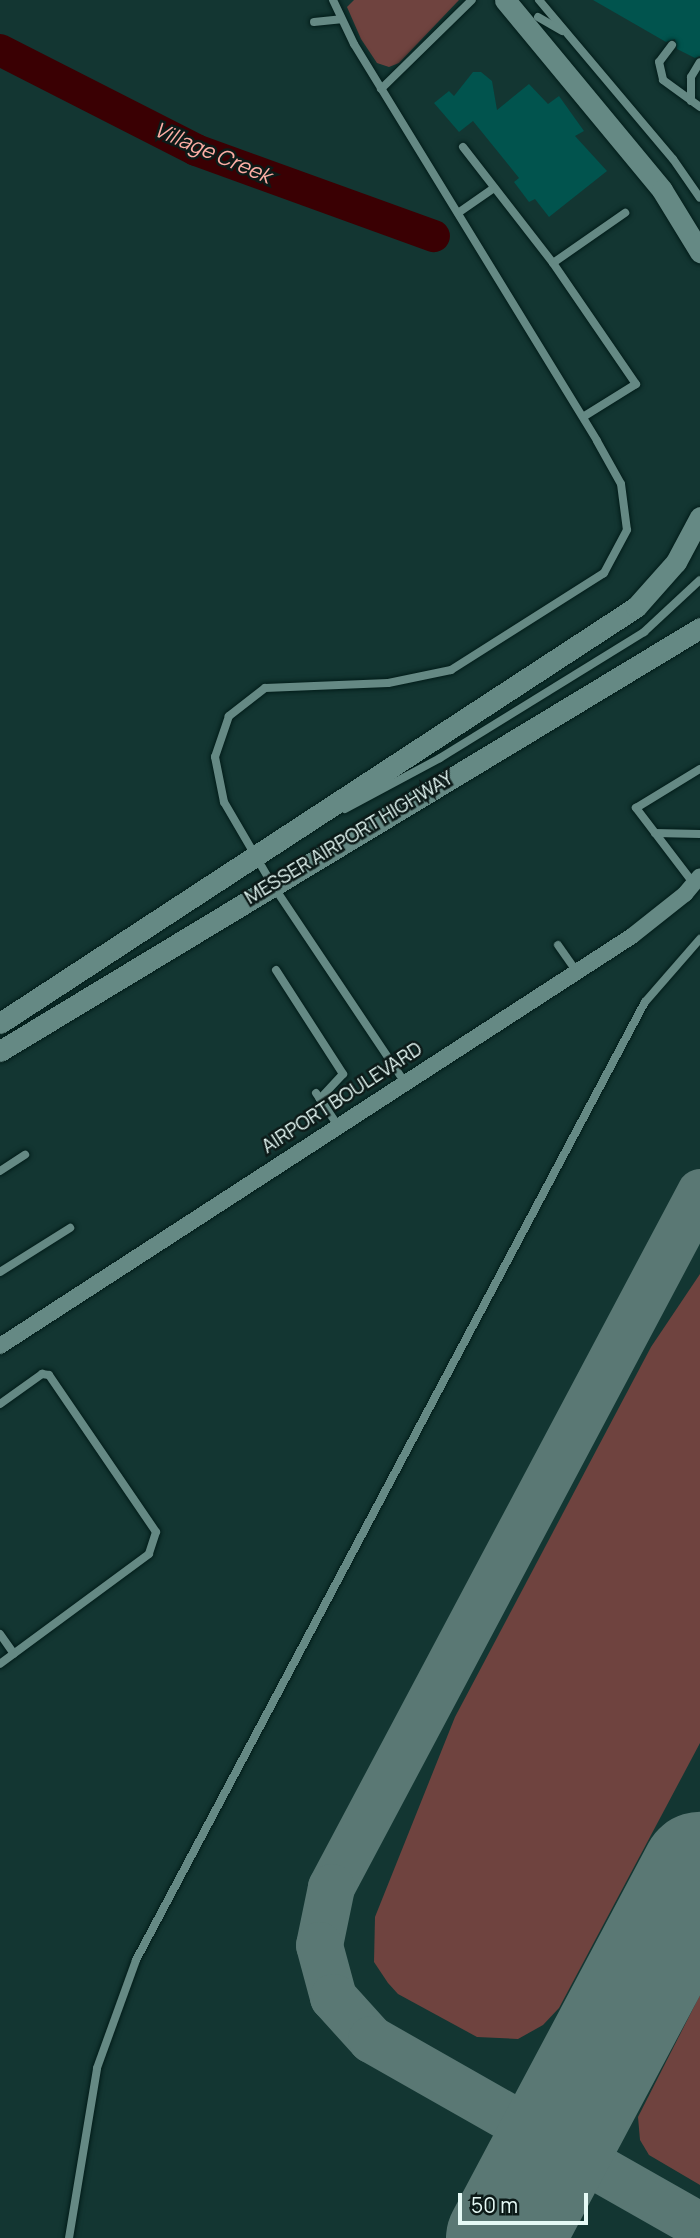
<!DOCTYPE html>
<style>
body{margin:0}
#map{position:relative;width:700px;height:2238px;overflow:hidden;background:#133632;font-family:Manrope,sans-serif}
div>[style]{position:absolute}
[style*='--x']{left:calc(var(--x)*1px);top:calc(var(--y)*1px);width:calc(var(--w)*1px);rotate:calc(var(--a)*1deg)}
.green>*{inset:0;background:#6f433f}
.river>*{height:32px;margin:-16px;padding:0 16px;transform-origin:16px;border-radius:16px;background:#3a0003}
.taxiway>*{height:47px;margin:-23.5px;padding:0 23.5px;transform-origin:23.5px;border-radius:23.5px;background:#5a7874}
.runway>*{height:117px;margin:-58.5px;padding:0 58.5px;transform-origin:58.5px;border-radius:58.5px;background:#5a7874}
.building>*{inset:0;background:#01544e}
.roads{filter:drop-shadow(0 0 2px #021c19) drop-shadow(0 0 2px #021c19)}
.lane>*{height:8px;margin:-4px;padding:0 4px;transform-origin:4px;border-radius:4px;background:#658984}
.street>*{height:16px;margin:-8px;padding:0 8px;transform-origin:8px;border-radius:8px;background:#658984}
.secondary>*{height:21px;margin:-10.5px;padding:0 10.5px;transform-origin:10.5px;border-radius:10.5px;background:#658984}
span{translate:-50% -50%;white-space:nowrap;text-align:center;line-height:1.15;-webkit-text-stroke:5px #0c1a18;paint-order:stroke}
.street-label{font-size:19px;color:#e5f9f5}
.water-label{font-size:21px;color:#fdaea5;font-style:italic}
.scale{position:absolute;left:458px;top:2193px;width:130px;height:32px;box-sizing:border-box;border:4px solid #e5f9f5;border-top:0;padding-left:9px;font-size:21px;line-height:24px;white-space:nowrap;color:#e5f9f5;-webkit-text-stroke:5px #0c1a18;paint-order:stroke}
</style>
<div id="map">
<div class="green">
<div style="clip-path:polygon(354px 0,459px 0,399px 63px,389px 67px,377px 63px,361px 39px,347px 7px)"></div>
<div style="clip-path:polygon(700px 1274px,700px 1743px,559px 2008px,543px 2025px,518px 2039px,477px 2037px,398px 1994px,388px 1983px,374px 1962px,375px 1917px,455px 1717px,651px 1347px)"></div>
<div style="clip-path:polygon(700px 1995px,700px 2185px,649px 2155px,640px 2140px,638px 2117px)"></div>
</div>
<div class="river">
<div style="--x:0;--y:50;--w:220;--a:27"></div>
<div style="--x:196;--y:150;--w:253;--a:19.9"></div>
</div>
<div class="taxiway">
<div style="--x:700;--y:1192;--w:787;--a:117.97"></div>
<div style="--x:331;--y:1887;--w:59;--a:101.7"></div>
<div style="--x:319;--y:1945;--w:54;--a:74.9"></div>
<div style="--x:333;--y:1997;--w:57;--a:47.9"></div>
<div style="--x:371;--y:2039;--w:378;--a:29.6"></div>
</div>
<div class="runway">
<div style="--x:504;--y:2238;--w:417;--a:-62"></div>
</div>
<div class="building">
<div style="clip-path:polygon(593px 0,700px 0,700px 56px,695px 58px,677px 49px,675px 39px,666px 42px)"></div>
<div style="clip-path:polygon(473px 72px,481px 72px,492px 81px,497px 110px,529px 84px,548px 104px,559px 96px,584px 131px,575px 136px,607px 171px,549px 217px,535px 199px,529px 202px,514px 182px,519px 178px,473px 121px,459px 132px,434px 103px,449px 91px,454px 96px)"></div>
</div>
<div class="roads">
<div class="lane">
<div style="--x:333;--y:0;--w:49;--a:64.5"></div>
<div style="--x:354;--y:44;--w:465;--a:58.5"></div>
<div style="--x:597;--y:441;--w:49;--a:60.8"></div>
<div style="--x:621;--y:484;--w:46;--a:82.6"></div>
<div style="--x:627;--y:530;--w:49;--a:118.1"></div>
<div style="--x:604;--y:573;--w:181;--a:147.6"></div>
<div style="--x:451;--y:670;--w:64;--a:168.3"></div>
<div style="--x:388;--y:683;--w:123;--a:177.7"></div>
<div style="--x:265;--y:688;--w:46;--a:142.1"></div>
<div style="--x:229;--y:716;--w:43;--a:108.9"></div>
<div style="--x:215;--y:757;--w:46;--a:78.7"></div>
<div style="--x:224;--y:802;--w:95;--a:59.7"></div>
<div style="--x:272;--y:884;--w:239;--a:56.2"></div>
<div style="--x:539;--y:0;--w:208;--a:49.9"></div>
<div style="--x:673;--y:159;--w:47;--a:55.3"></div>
<div style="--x:538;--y:17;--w:28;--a:30"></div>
<div style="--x:314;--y:22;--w:27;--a:-6"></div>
<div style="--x:672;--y:45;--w:21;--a:127"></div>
<div style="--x:659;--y:62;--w:18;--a:77"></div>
<div style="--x:663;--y:80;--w:46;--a:36.1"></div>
<div style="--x:381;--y:89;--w:127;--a:-44.4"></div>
<div style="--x:691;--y:101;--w:24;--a:-90"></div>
<div style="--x:691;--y:77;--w:17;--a:-59"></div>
<div style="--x:463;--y:147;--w:147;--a:52.2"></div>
<div style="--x:553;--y:263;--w:88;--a:-34.8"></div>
<div style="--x:458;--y:213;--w:44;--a:-34.8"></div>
<div style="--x:553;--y:263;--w:147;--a:55.6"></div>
<div style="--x:636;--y:384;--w:62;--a:148.1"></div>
<div style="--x:345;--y:809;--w:108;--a:-28.2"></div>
<div style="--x:440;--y:758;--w:240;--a:-31.7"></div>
<div style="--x:644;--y:632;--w:76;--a:-42.9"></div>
<div style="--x:655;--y:833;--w:45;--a:1.3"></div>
<div style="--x:694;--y:884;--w:96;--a:-127.3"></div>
<div style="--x:636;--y:808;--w:75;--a:-31.4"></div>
<div style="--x:558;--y:945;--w:33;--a:55"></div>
<div style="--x:276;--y:970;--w:124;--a:57.2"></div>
<div style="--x:343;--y:1074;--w:34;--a:133"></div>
<div style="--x:316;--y:1093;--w:40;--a:56"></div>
<div style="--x:0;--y:1171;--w:30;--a:-33"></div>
<div style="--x:0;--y:1272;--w:83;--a:-32.2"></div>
<div style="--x:0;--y:1404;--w:52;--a:-35.5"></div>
<div style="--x:42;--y:1374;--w:7;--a:8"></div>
<div style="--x:49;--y:1375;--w:190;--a:55.7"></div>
<div style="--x:156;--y:1532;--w:23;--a:108"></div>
<div style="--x:149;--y:1554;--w:185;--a:143.6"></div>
<div style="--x:0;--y:1634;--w:24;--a:55"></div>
<div style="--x:69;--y:2238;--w:172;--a:-80.6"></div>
<div style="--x:97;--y:2068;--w:115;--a:-70.1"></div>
<div style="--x:136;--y:1960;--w:1085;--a:-62.02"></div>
<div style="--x:645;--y:1002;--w:84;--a:-48.9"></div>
</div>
<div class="street">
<div style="--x:0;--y:1346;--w:753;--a:-32.97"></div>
<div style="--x:632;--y:936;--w:68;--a:-38.4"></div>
<div style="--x:685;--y:894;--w:23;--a:-50"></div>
</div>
<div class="secondary">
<div style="--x:505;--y:0;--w:246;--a:50.4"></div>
<div style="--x:662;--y:190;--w:73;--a:58.5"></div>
<div style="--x:0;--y:1023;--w:760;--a:-33.19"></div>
<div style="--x:636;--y:607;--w:60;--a:-48.4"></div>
<div style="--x:676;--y:562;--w:51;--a:-61.9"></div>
<div style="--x:0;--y:1051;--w:818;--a:-31.14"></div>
</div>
</div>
<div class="street-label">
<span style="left:349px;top:838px;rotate:-31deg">MESSER AIRPORT HIGHWAY</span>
<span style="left:342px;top:1098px;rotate:-33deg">AIRPORT BOULEVARD</span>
</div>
<div class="water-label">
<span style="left:213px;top:152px;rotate:23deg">Village Creek</span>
</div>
<div class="scale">50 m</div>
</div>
